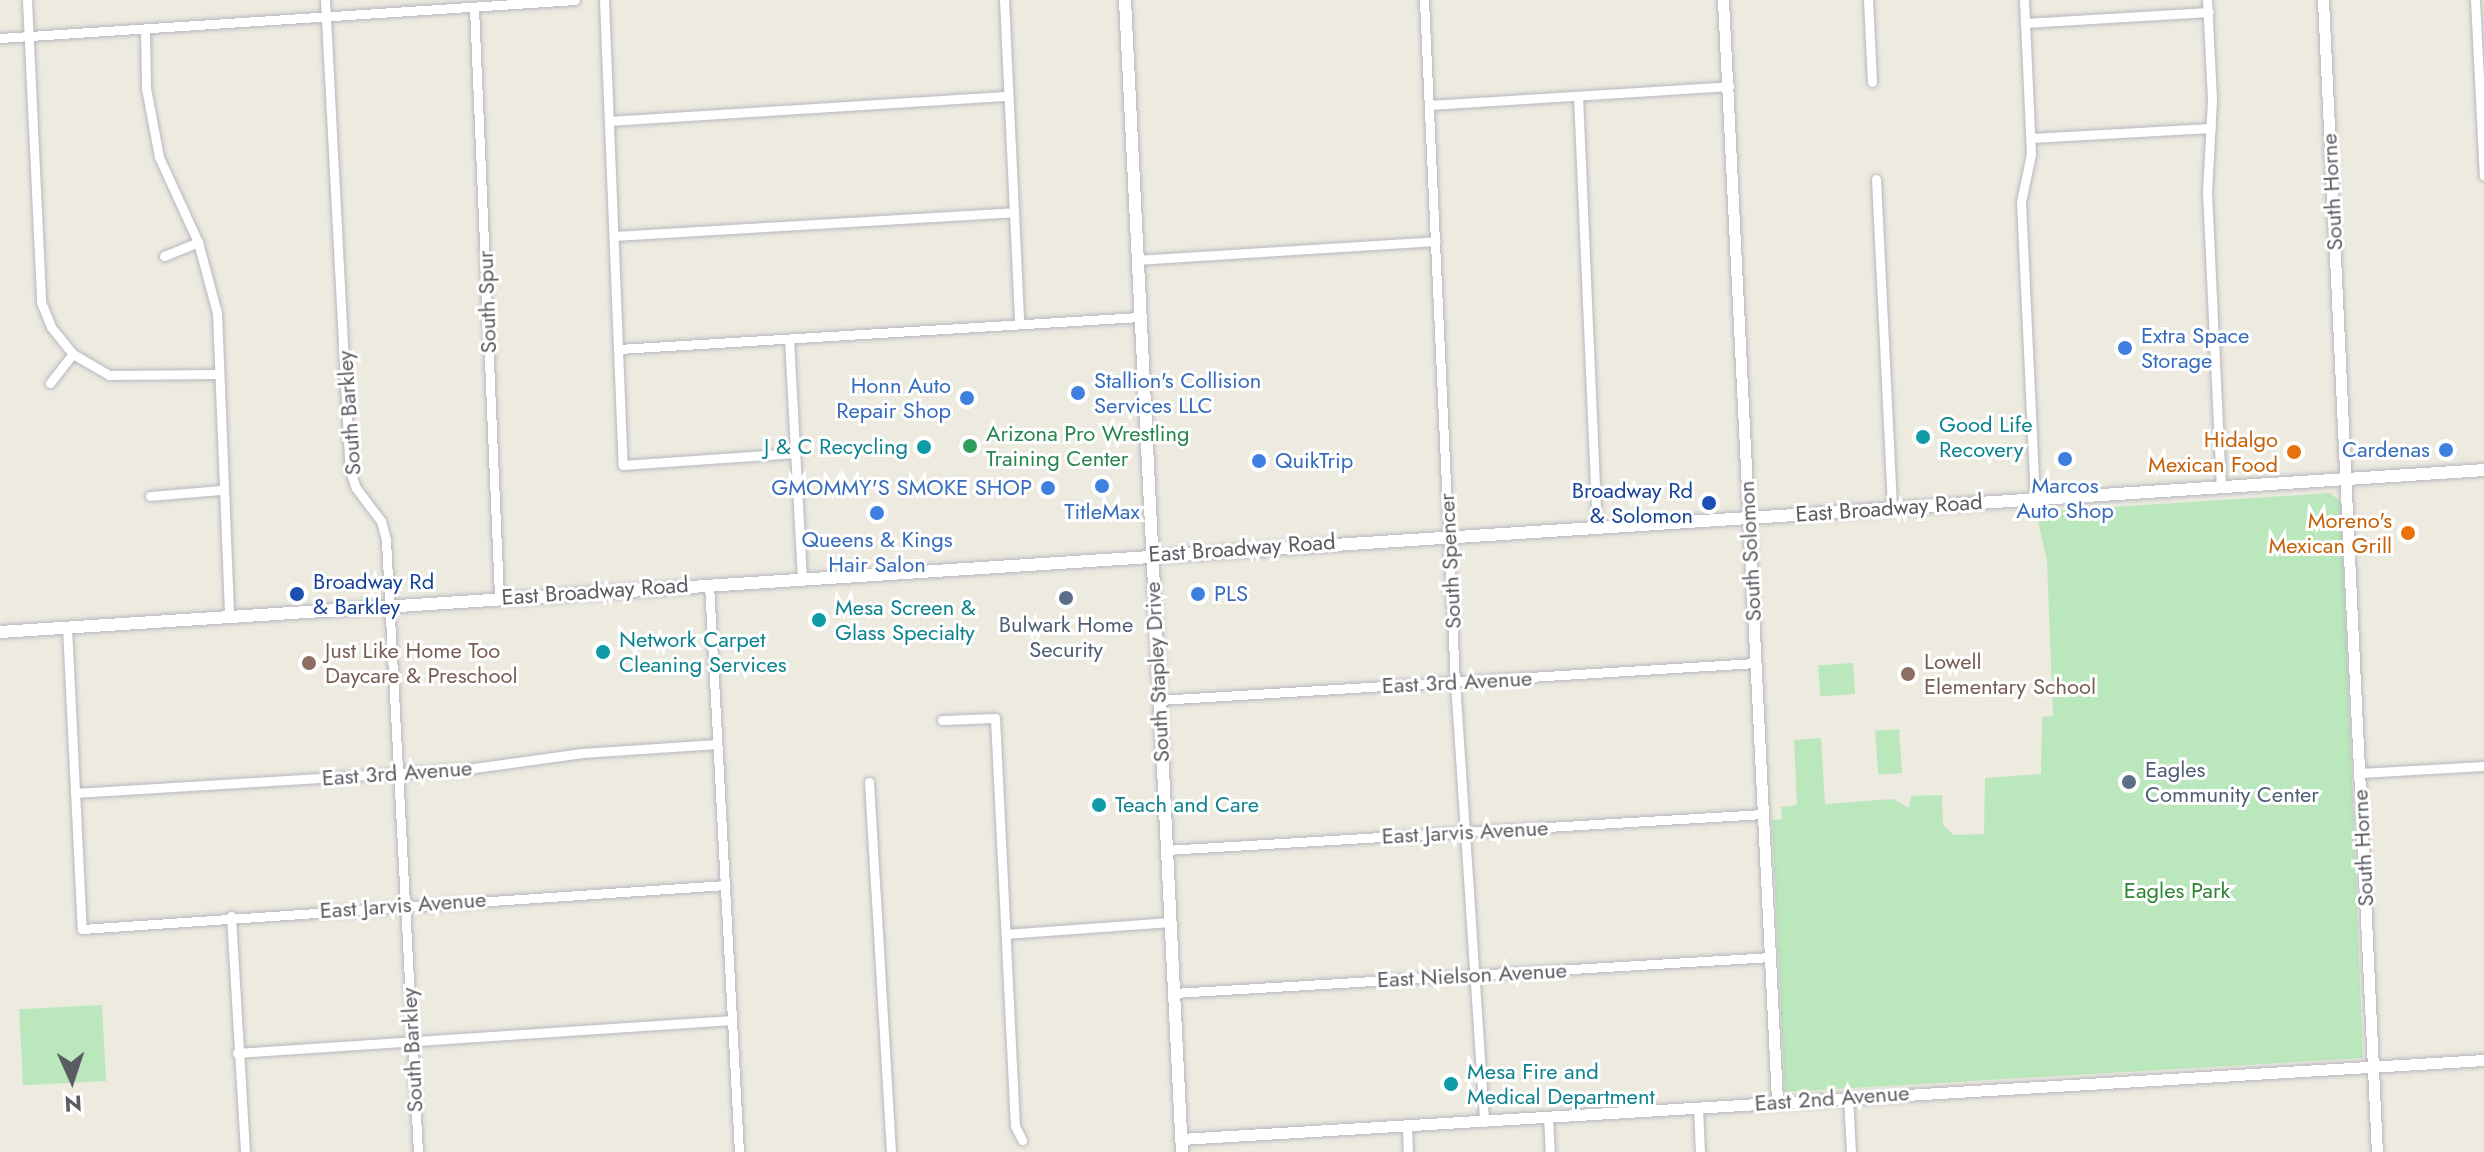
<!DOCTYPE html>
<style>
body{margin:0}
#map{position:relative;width:2484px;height:1152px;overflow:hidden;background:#edeae0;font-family:Jost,sans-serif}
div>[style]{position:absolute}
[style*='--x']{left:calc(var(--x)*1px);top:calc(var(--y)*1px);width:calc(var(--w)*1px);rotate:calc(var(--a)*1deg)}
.green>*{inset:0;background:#bae7bb;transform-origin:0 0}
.roads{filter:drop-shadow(0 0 2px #b6b8be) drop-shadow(0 0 2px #b6b8be)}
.minor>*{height:9px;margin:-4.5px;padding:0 4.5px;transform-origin:4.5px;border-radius:4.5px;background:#fff}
.tertiary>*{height:11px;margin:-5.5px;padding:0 5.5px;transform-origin:5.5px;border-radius:5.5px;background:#fff}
.secondary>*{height:12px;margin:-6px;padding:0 6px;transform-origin:6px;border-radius:6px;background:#fff}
.dots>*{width:22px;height:22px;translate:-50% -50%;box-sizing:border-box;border:4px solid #fff;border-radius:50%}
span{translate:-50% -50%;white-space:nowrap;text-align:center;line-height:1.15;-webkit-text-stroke:6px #fff;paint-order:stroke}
.street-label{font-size:22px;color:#595d62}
.shop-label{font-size:22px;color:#366cbe}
.left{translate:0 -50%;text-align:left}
.right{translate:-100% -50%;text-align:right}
.culture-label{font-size:22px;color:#0d838f}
.leisure-label{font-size:22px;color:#27864d}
.food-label{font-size:22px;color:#c56008}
.transit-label{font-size:22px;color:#164399}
.service-label{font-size:22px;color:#4e5e75}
.education-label{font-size:22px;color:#785e54}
.park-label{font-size:22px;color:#2e8434}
.north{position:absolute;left:32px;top:1040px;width:80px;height:80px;-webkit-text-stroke:6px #fff;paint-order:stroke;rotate:177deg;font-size:22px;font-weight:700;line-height:32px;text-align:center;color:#595d62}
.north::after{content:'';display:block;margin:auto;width:28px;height:36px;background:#595d62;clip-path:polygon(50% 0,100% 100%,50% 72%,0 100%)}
</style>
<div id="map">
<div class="green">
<div style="clip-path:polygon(2331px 493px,2341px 503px,2363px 1058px,1785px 1092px,1772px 820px,1782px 819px,1781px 807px,1797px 805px,1794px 740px,1821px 738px,1825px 804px,1893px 799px,1909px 808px,1911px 796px,1942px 795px,1943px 825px,1954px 835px,1984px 834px,1985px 778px,2041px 774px,2042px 717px,2053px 716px,2047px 561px,2036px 512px)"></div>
<div style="left:1853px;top:663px;width:31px;height:35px;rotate:86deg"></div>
<div style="left:1899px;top:729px;width:44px;height:24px;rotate:86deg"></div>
<div style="left:102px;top:1005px;width:76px;height:83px;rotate:87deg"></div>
</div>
<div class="roads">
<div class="minor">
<div style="--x:27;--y:0;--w:302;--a:87.3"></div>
<div style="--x:41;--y:302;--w:27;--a:68"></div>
<div style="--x:51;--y:327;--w:35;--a:51"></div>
<div style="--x:73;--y:354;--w:42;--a:30.3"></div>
<div style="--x:109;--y:375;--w:109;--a:-0.5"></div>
<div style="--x:325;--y:0;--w:472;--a:87"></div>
<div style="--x:350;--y:471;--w:18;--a:71"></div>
<div style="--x:356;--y:488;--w:41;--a:52.9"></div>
<div style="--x:381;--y:521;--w:20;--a:75"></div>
<div style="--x:386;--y:540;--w:613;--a:87.01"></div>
<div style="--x:604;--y:0;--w:465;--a:87.7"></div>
<div style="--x:623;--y:465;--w:172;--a:-4"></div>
<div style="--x:1004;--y:0;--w:324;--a:87.3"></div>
<div style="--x:1424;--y:0;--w:683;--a:87.4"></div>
<div style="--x:1455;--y:682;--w:441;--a:86.2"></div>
<div style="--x:1868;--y:0;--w:82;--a:87.2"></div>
<div style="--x:2024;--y:0;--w:154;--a:87.4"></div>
<div style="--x:2031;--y:154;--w:49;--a:101.8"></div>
<div style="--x:2021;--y:202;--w:296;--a:87.3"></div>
<div style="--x:2207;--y:0;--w:100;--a:87.1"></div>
<div style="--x:2212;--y:100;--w:92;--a:93.1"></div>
<div style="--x:2207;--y:192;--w:295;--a:87.3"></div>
<div style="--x:2475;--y:0;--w:176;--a:87.1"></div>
<div style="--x:474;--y:7;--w:591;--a:87.57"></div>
<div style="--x:2025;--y:23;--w:184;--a:-3.4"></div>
<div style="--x:145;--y:30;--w:58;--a:89"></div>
<div style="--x:146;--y:88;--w:70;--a:79.3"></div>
<div style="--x:159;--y:157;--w:94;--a:65.4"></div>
<div style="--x:198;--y:242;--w:73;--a:75"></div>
<div style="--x:217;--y:313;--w:303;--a:87.7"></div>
<div style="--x:0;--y:38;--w:576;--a:-3.78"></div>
<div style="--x:1578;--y:96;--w:430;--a:87.5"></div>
<div style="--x:1430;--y:105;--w:300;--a:-3.6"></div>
<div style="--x:609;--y:121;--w:400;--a:-3.6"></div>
<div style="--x:2031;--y:138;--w:180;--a:-3.2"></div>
<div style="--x:1876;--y:179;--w:329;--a:87.2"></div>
<div style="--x:614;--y:236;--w:400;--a:-3.4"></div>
<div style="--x:164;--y:256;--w:37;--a:-22"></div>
<div style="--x:1136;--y:260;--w:300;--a:-3.6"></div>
<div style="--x:789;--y:339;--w:239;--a:86.9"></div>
<div style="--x:619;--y:349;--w:521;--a:-3.52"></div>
<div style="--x:50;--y:383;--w:37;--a:-52"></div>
<div style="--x:150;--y:496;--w:72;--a:-4.8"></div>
<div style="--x:709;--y:584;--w:569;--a:86.98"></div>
<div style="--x:67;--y:627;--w:302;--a:87.2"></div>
<div style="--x:82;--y:929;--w:645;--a:-3.91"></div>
<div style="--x:1159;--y:700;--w:598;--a:-3.55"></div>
<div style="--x:942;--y:720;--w:53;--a:-2.2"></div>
<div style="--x:995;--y:718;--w:408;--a:87.2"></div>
<div style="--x:1015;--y:1126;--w:16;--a:63"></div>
<div style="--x:2360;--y:773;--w:124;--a:-3.2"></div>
<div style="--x:869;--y:782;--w:371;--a:86.6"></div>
<div style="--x:75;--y:793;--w:393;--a:-3.5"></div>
<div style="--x:467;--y:769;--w:116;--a:-7.9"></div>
<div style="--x:582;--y:753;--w:135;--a:-3.8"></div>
<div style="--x:1166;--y:850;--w:599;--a:-3.45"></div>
<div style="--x:231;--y:916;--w:236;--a:86.6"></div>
<div style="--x:1006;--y:934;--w:164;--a:-4.2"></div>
<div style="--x:1174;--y:993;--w:598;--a:-3.45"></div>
<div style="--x:237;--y:1053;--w:496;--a:-3.8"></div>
<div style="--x:1848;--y:1097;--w:55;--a:86.9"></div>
<div style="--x:1698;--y:1107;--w:45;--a:87.5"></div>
<div style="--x:1548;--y:1117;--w:35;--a:87"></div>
<div style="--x:1407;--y:1127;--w:25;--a:88"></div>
</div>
<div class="tertiary">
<div style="--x:1723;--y:0;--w:1102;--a:87.19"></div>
<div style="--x:2323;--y:0;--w:1153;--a:87.32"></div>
<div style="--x:1181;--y:1139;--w:1305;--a:-3.47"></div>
</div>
<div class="secondary">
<div style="--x:1125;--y:0;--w:1153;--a:87.17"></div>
<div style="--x:0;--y:632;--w:2489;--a:-3.73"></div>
</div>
</div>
<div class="dots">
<div style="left:2125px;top:348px;background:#3f7fe0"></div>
<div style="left:1078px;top:393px;background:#3f7fe0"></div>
<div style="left:967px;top:398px;background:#3f7fe0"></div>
<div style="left:1923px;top:437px;background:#0f9aa8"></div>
<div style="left:970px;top:446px;background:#2e9e5b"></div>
<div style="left:924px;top:447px;background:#0f9aa8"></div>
<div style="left:2446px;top:450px;background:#3f7fe0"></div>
<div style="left:2294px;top:452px;background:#e8710a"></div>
<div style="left:2065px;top:459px;background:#3f7fe0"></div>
<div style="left:1259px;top:461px;background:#3f7fe0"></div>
<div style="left:1102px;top:486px;background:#3f7fe0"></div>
<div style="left:1048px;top:488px;background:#3f7fe0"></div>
<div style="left:1709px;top:503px;background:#1a4fb4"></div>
<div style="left:877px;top:513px;background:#3f7fe0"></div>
<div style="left:2408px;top:533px;background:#e8710a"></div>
<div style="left:297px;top:594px;background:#1a4fb4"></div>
<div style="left:1198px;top:594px;background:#3f7fe0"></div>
<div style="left:1066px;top:598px;background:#5c6f8a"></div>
<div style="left:819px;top:620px;background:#0f9aa8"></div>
<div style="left:603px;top:652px;background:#0f9aa8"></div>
<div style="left:309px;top:663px;background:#8d6e63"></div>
<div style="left:1908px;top:674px;background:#8d6e63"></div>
<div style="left:2129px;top:782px;background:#5c6f8a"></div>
<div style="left:1099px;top:805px;background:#0f9aa8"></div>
<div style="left:1451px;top:1084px;background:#0f9aa8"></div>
</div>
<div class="street-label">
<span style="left:2332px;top:192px;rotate:-93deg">South Horne</span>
<span style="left:487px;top:302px;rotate:-92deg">South Spur</span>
<span style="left:349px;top:413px;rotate:-94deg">South Barkley</span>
<span style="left:1889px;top:508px;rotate:-4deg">East Broadway Road</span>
<span style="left:1242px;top:548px;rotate:-4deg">East Broadway Road</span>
<span style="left:1750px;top:551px;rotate:-93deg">South Solomon</span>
<span style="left:1450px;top:561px;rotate:-93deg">South Spencer</span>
<span style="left:595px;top:591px;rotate:-4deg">East Broadway Road</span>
<span style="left:1157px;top:672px;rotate:-93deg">South Stapley Drive</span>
<span style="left:1457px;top:682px;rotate:-3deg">East 3rd Avenue</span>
<span style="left:397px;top:773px;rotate:-4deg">East 3rd Avenue</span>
<span style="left:1465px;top:832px;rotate:-3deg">East Jarvis Avenue</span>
<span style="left:2363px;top:848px;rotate:-93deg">South Horne</span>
<span style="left:403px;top:905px;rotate:-4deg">East Jarvis Avenue</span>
<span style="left:1472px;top:975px;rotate:-3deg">East Nielson Avenue</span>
<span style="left:412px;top:1050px;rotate:-93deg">South Barkley</span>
<span style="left:1832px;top:1098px;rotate:-4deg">East 2nd Avenue</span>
</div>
<div class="shop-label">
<span class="left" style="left:2141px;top:348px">Extra Space<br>Storage</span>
<span class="left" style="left:1094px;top:393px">Stallion's Collision<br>Services LLC</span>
<span class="right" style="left:951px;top:398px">Honn Auto<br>Repair Shop</span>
<span class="right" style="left:2430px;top:450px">Cardenas</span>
<span class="left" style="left:1275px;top:461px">QuikTrip</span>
<span style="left:2065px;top:498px">Marcos<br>Auto Shop</span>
<span class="right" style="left:1032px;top:488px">GMOMMY'S SMOKE SHOP</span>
<span style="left:1102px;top:512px">TitleMax</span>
<span style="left:877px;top:552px">Queens &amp; Kings<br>Hair Salon</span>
<span class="left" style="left:1214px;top:594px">PLS</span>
</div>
<div class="culture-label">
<span class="left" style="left:1939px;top:437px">Good Life<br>Recovery</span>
<span class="right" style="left:908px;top:447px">J &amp; C Recycling</span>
<span class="left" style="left:835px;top:620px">Mesa Screen &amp;<br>Glass Specialty</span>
<span class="left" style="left:619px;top:652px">Network Carpet<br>Cleaning Services</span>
<span class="left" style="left:1115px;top:805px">Teach and Care</span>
<span class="left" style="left:1467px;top:1084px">Mesa Fire and<br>Medical Department</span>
</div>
<div class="leisure-label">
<span class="left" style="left:986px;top:446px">Arizona Pro Wrestling<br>Training Center</span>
</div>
<div class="food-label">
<span class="right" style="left:2278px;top:452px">Hidalgo<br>Mexican Food</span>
<span class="right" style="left:2392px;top:533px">Moreno's<br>Mexican Grill</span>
</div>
<div class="transit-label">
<span class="right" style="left:1693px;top:503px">Broadway Rd<br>&amp; Solomon</span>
<span class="left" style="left:313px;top:594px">Broadway Rd<br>&amp; Barkley</span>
</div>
<div class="service-label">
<span style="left:1066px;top:637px">Bulwark Home<br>Security</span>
<span class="left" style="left:2145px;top:782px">Eagles<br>Community Center</span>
</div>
<div class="education-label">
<span class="left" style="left:325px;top:663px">Just Like Home Too<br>Daycare &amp; Preschool</span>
<span class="left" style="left:1924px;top:674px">Lowell<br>Elementary School</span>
</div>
<div class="park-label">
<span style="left:2177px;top:891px">Eagles Park</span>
</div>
<div class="north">N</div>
</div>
